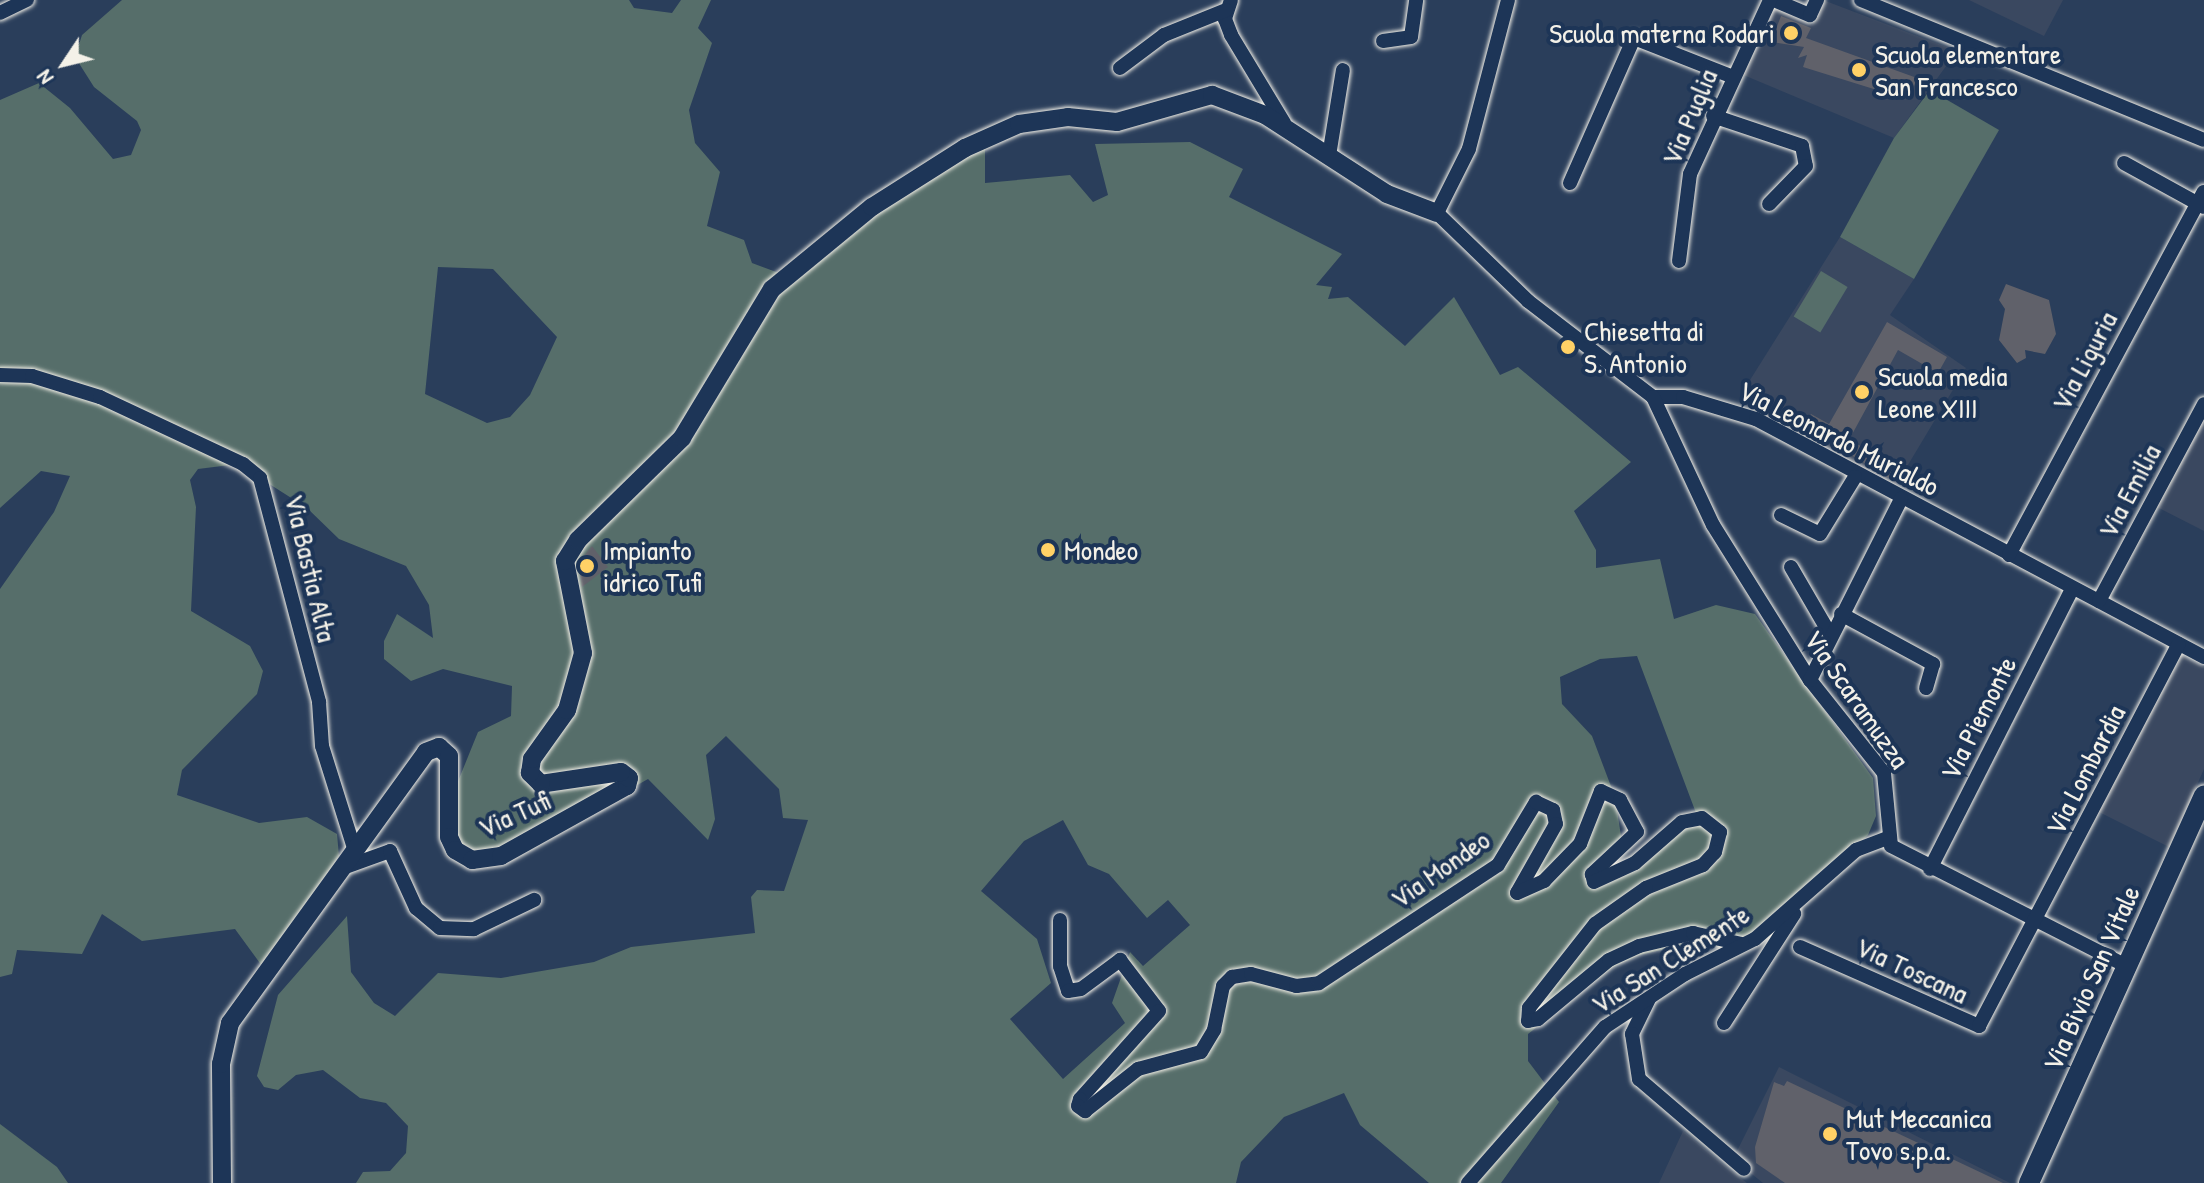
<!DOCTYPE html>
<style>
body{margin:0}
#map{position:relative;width:2204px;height:1183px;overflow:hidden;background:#2a3e5b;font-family:"Patrick Hand",sans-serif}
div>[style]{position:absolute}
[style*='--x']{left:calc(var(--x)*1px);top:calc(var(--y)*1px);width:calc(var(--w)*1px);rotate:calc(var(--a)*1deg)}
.built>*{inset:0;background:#3a4860}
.green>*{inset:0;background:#566e6a;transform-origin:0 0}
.building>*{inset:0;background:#60616a}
.roads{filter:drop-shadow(0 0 2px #f4f1e8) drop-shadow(0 0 2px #f4f1e8)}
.minor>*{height:14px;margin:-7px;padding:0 7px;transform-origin:7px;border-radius:7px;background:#1d3557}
.tertiary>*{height:18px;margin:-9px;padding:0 9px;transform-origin:9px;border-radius:9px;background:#1d3557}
.secondary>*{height:20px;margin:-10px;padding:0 10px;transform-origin:10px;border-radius:10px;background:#1d3557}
.dots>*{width:22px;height:22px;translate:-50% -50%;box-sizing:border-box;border:4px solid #1d3557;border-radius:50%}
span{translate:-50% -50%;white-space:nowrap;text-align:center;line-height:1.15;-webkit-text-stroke:8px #1d3557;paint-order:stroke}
.poi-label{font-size:28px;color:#f4f1e8}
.right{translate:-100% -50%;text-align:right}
.left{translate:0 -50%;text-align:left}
.street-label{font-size:28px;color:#f4f1e8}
.north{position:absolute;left:24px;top:24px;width:80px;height:80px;-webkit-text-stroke:6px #1d3557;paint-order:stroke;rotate:235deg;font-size:22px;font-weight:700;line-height:32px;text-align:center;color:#f4f1e8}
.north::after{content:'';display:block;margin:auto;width:28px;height:36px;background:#f4f1e8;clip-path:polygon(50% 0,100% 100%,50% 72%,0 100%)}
</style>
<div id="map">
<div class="built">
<div style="clip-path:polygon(1823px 0,1957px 51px,1894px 138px,1741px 74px,1770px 6px,1812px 25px)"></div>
<div style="clip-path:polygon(1969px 0,2063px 0,2044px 36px)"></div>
<div style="clip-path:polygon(1840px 237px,1914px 279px,1890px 315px,1966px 368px,1890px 495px,1766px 415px,1772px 402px,1745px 388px)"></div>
<div style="clip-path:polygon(2204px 410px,2204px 531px,2153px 505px)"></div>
<div style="clip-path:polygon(2177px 653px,2204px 667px,2204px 769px,2167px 853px,2169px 847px,2095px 810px)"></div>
<div style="clip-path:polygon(1779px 1067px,2010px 1183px,1763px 1183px,1733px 1159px)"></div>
<div style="clip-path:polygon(1683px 1131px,1729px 1169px,1747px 1183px,1659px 1183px)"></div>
</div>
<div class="green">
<div style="clip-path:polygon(evenodd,122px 0,629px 0,634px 8px,672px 13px,681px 0,711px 0,698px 28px,712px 43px,689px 110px,695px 143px,720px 172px,707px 226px,744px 240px,752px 263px,779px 273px,985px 146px,985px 183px,1070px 175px,1093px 202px,1108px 195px,1095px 144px,1190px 142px,1243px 169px,1229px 197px,1342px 254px,1316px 285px,1332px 287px,1328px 299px,1348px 297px,1405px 346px,1454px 297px,1500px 375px,1518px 367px,1631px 462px,1574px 511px,1596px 550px,1596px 568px,1660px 559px,1674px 619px,1716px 605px,1755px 614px,1873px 778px,1876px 816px,1868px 835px,1791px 912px,1722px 953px,1722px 947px,1697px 942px,1639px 955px,1613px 967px,1528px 1034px,1528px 1061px,1559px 1102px,1501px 1183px,1429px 1183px,1360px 1125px,1344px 1093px,1284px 1117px,1241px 1162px,1236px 1183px,356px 1183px,363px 1172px,390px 1171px,406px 1153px,408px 1126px,386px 1103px,360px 1098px,323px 1070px,296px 1075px,278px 1090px,264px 1087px,257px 1076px,278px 995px,347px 916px,351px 972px,374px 1003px,395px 1016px,438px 973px,501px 978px,594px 962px,631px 947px,755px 933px,751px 897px,757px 890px,784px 891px,808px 820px,783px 818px,779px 789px,726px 736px,706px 755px,715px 819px,708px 840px,648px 779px,525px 849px,466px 862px,448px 806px,478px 732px,511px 716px,512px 686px,443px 669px,411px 681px,384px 659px,384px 641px,397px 614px,433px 638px,429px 605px,406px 566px,339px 539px,307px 508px,238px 464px,198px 469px,190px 480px,196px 507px,191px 611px,250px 646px,263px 671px,257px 694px,182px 770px,177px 795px,259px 823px,307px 817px,337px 834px,339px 856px,265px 970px,235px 929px,142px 941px,102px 914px,82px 954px,17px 950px,12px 974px,0 977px,0 589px,54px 512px,70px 476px,41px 471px,0 508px,0 100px,39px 83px,70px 108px,113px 159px,131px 155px,141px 130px,137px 121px,94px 87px,75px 57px,82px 35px,122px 0,438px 267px,493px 269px,557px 337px,530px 395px,510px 417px,487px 423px,425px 394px,438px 267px,122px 0,1637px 656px,1696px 813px,1612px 872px,1621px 836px,1615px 797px,1592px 736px,1562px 704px,1560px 677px,1600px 659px,1637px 656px,122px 0,1063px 820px,1088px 865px,1109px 874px,1147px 918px,1168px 900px,1190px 925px,1143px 966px,1130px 952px,1112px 1003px,1125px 1023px,1063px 1079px,1010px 1019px,1051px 983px,1037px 939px,981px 891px,1024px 841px,1063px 820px)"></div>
<div style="clip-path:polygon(1930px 90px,1999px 130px,1914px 279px,1840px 237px,1894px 138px)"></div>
<div style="left:1821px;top:271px;width:31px;height:53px;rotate:31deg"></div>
<div style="clip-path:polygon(0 1124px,57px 1167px,68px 1183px,0 1183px)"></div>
</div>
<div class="building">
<div style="clip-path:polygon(1781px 16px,1811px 28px,1806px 38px,1917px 78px,1909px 100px,1803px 67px,1807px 55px,1798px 58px,1804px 47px,1771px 42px)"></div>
<div style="clip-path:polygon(2006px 284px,2049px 300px,2056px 334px,2045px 354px,2025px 350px,2026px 358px,2017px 363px,1999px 340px,2005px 309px,1999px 300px)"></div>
<div style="clip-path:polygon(1887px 322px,1947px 357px,1938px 373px,1898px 350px,1849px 440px,1900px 466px,1893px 480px,1804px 427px,1811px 414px,1829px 424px)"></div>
<div style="clip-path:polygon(592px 546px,608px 567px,582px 587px,578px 563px)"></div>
<div style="clip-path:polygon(1787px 1081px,2003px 1183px,1785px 1183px,1756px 1163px,1755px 1147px,1774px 1082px,1784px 1086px)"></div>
</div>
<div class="roads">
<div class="minor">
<div style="--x:1231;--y:0;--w:20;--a:108"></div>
<div style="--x:1225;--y:19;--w:17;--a:69"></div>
<div style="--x:1231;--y:35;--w:103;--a:58.9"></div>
<div style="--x:1508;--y:0;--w:154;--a:104.7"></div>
<div style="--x:1469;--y:149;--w:72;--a:116.6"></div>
<div style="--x:1437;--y:213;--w:127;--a:44"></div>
<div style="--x:1528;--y:301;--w:158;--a:37.5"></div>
<div style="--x:1653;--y:397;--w:30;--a:0"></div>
<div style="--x:1683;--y:397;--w:76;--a:16.8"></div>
<div style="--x:1756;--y:419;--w:507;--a:27.98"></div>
<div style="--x:1774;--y:0;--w:39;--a:23"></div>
<div style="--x:1810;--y:15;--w:17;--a:-65"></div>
<div style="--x:1861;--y:0;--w:370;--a:22.2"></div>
<div style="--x:0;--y:13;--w:30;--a:-26"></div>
<div style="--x:1383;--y:41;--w:28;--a:-8"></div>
<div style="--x:1411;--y:37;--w:37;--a:-82"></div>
<div style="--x:1120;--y:68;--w:55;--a:-36.9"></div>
<div style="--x:1164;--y:35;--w:67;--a:-22"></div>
<div style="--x:1713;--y:116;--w:94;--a:18.6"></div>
<div style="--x:1802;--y:146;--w:20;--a:79"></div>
<div style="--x:1806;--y:166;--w:53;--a:134.2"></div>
<div style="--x:1329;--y:156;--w:87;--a:-80.8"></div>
<div style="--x:2124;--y:163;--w:91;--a:28.8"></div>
<div style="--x:1570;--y:183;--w:158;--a:-66.2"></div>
<div style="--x:1634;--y:38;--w:106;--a:21.5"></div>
<div style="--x:1679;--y:261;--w:88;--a:-82.8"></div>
<div style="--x:1690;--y:174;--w:192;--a:-65.3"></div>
<div style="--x:0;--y:375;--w:32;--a:2"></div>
<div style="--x:32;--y:376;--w:71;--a:17.2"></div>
<div style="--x:100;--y:397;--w:158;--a:25.1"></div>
<div style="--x:243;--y:464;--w:22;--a:39"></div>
<div style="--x:260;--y:478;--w:232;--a:75.2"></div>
<div style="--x:319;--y:702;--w:44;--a:86.1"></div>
<div style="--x:322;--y:746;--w:110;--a:72.6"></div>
<div style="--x:1653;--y:397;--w:141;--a:64.9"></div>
<div style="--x:1713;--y:525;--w:183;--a:58"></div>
<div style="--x:1810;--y:680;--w:119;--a:51.5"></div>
<div style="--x:1884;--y:773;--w:73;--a:84.5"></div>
<div style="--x:1891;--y:846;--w:265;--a:27"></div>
<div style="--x:1781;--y:515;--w:43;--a:26"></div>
<div style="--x:1820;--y:534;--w:67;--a:-58.4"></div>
<div style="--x:2009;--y:555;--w:412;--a:-61.8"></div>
<div style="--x:1791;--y:567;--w:78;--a:59.8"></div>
<div style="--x:2099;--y:601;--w:223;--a:-61.9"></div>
<div style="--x:1841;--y:614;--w:105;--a:28.5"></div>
<div style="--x:1933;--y:664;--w:25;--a:106"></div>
<div style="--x:1810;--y:680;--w:203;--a:-63.3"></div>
<div style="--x:343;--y:868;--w:50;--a:-19.9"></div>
<div style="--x:390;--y:851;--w:63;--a:65.5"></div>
<div style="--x:416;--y:908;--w:31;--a:40"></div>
<div style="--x:440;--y:928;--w:34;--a:2"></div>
<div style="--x:474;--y:929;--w:67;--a:-25.8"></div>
<div style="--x:1930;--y:869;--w:314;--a:-63.1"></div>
<div style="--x:1060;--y:920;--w:46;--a:90"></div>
<div style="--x:1060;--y:966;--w:26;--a:72"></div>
<div style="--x:1068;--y:991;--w:13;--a:-9"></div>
<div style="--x:1081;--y:989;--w:49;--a:-36.6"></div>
<div style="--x:1120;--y:960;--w:64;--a:52.6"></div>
<div style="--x:1159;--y:1011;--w:118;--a:131.9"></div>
<div style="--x:1080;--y:1099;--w:7;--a:106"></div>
<div style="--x:1078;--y:1106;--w:9;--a:36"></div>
<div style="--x:1085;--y:1111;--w:68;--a:-38.4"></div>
<div style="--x:1138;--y:1069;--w:65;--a:-15.1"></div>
<div style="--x:1201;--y:1052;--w:26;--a:-59"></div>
<div style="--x:1214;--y:1030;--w:45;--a:-78.4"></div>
<div style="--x:1223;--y:986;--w:13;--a:-45"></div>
<div style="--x:1232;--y:977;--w:19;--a:-9"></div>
<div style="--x:1251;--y:974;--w:47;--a:14.9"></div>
<div style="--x:1296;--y:986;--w:23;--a:-7"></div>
<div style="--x:1319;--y:983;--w:214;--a:-33.4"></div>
<div style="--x:1498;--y:865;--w:74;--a:-58.9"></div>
<div style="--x:1536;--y:802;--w:19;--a:25"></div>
<div style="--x:1553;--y:810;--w:14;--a:78"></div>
<div style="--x:1556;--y:824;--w:79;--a:119.5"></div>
<div style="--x:1517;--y:893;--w:30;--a:-24"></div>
<div style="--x:1544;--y:881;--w:52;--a:-45.8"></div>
<div style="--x:1580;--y:844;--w:57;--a:-68.4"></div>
<div style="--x:1601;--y:791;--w:21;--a:25"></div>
<div style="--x:1620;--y:800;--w:36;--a:62"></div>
<div style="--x:1637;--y:832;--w:62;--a:137"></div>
<div style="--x:1592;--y:874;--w:8;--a:76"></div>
<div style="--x:1594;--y:882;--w:45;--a:-24.9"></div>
<div style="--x:1635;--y:863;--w:62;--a:-41.1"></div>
<div style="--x:1682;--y:822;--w:20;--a:-11"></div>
<div style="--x:1702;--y:818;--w:23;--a:38"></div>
<div style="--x:1720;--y:832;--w:21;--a:104"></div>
<div style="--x:1715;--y:852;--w:18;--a:133"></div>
<div style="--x:1703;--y:865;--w:61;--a:158"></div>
<div style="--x:1646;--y:888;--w:62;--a:144.8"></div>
<div style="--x:1595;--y:924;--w:107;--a:128.2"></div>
<div style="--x:1529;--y:1008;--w:13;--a:94"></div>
<div style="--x:1528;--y:1021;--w:10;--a:-11"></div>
<div style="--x:1538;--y:1019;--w:92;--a:-39.7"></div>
<div style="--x:1609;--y:960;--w:33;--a:-25"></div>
<div style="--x:1639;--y:946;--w:56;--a:-13.5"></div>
<div style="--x:1693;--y:933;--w:50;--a:12.7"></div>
<div style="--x:1800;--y:947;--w:196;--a:23.8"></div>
<div style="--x:1979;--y:1026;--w:431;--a:-62.4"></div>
<div style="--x:1649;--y:999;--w:39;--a:116"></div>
<div style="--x:1632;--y:1034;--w:46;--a:81.2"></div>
<div style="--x:1639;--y:1079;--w:138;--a:40.6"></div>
<div style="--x:1724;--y:1023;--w:130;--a:-57.3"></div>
<div style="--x:1468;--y:1183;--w:208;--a:-48.7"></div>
<div style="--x:1605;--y:1027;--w:96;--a:-33.5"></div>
<div style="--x:1685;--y:974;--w:78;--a:-26.6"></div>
<div style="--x:1755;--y:939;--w:135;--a:-41.4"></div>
<div style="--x:1856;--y:850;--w:33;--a:-21"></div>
</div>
<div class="tertiary">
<div style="--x:222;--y:1183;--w:119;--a:-90.5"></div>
<div style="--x:221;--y:1064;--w:42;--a:-77.6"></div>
<div style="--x:230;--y:1023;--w:334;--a:-54.1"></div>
<div style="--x:426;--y:752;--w:14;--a:-21"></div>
<div style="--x:439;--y:747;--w:13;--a:42"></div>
<div style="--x:449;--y:756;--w:81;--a:90"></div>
<div style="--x:449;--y:837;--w:14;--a:65"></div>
<div style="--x:455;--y:850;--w:20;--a:30"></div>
<div style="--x:472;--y:860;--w:29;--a:-8"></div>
<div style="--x:501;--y:856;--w:144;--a:-29.1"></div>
<div style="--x:627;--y:786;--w:8;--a:-76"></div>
<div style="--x:629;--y:778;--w:10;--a:-143"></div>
<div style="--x:621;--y:772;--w:81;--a:171.5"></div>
<div style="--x:541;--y:784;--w:16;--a:-135"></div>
<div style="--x:530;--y:773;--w:14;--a:-82"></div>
<div style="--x:532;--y:759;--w:60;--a:-54.5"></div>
<div style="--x:567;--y:710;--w:59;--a:-74.3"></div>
<div style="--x:583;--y:653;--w:94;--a:-101.1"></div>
<div style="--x:565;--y:561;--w:25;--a:-58"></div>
<div style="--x:578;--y:540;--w:146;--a:-44.4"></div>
<div style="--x:682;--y:438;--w:174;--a:-58.9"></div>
<div style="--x:772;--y:289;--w:129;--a:-39.4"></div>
<div style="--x:872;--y:207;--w:110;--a:-32.4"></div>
<div style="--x:965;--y:148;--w:59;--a:-24"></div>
<div style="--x:1019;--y:124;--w:49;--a:-8.1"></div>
<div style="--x:1068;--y:117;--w:49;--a:5.8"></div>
<div style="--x:1117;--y:122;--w:99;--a:-15.9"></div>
<div style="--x:1212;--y:95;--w:57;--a:20.7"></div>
<div style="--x:1265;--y:115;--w:145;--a:32.9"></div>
<div style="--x:1387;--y:194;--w:53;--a:20.8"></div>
</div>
<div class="secondary">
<div style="--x:2029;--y:1183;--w:425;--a:-65.7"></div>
</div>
</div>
<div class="dots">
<div style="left:1791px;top:33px;background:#ffd166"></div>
<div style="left:1859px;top:70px;background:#ffd166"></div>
<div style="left:1568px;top:347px;background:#ffd166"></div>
<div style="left:1862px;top:392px;background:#ffd166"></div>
<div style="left:1048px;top:550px;background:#ffd166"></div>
<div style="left:587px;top:566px;background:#ffd166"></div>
<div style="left:1830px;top:1134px;background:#ffd166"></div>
</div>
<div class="poi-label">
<span class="right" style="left:1775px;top:33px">Scuola materna Rodari</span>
<span class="left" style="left:1875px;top:70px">Scuola elementare<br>San Francesco</span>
<span class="left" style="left:1584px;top:347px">Chiesetta di<br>S. Antonio</span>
<span class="left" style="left:1878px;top:392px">Scuola media<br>Leone XIII</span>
<span class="left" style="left:603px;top:566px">Impianto<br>idrico Tufi</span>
<span class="left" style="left:1064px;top:550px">Mondeo</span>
<span class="left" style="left:1846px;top:1134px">Mut Meccanica<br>Tovo s.p.a.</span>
</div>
<div class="street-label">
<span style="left:1689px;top:117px;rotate:-67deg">Via Puglia</span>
<span style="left:2084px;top:361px;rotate:-62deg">Via Liguria</span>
<span style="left:1839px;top:438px;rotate:27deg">Via Leonardo Murialdo</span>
<span style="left:2129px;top:491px;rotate:-62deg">Via Emilia</span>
<span style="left:311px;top:568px;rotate:77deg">Via Bastia Alta</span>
<span style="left:1857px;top:699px;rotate:55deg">Via Scaramuzza</span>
<span style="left:1978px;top:718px;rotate:-63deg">Via Piemonte</span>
<span style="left:2085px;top:770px;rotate:-63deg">Via Lombardia</span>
<span style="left:514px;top:814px;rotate:-24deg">Via Tufi</span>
<span style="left:1440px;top:869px;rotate:-35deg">Via Mondeo</span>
<span style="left:1670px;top:959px;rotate:-32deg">Via San Clemente</span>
<span style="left:1912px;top:970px;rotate:25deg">Via Toscana</span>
<span style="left:2091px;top:978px;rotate:-66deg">Via Bivio San Vitale</span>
</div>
<div class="north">N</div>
</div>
